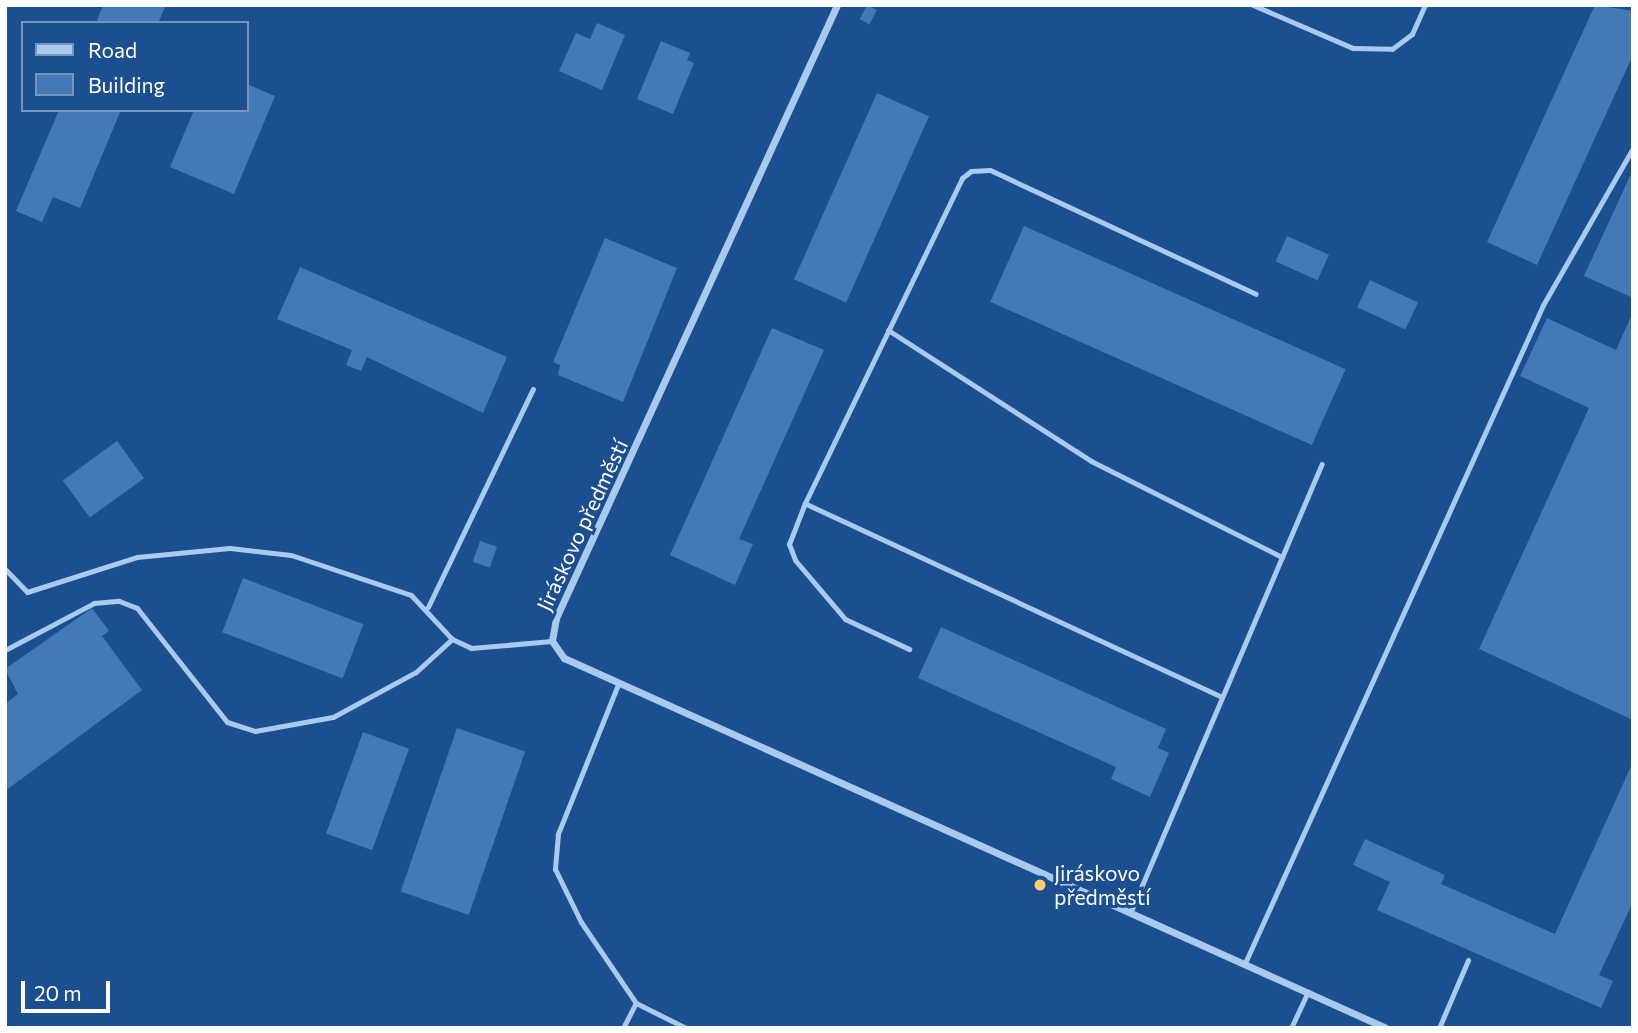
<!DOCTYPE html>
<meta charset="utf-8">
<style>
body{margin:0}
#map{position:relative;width:1638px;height:1033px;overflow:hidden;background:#1b4f8f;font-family:Commissioner,sans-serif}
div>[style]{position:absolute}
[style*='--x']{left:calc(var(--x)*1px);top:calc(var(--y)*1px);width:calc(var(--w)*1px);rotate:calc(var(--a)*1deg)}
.building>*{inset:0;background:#4478b7;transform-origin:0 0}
.lane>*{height:5px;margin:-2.5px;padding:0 2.5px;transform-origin:2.5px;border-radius:2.5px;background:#a9c9ee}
.street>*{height:7px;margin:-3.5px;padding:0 3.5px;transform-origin:3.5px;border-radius:3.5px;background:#a9c9ee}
.dots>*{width:19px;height:19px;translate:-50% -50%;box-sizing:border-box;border:4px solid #1b4f8f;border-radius:50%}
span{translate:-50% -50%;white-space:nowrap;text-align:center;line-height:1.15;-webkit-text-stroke:6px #1b4f8f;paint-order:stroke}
.street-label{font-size:21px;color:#fff}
.poi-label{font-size:21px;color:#fff}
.left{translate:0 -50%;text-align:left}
.frame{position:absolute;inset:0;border:7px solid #fff;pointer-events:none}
.legend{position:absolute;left:21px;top:21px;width:228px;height:91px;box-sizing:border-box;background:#1b4f8f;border:2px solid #7695bc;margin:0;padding:9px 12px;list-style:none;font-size:21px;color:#fff}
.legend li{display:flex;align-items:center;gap:14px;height:35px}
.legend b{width:35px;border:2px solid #7695bc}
.scale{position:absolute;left:21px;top:981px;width:89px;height:32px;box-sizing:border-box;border:4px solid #fff;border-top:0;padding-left:9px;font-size:21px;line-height:24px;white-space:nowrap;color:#fff;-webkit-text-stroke:5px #1b4f8f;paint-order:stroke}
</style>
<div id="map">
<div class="building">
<div style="clip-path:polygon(103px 5px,166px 5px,158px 23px,96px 23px)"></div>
<div style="left:867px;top:5px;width:11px;height:16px;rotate:27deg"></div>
<div style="clip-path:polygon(1595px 5px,1633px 11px,1633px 55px,1537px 265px,1487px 242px)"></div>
<div style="clip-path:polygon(597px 23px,625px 35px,602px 90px,559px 71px,576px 33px,590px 39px)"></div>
<div style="clip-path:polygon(661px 41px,690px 53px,687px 60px,694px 63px,673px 114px,637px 99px)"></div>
<div style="clip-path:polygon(247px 84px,275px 96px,234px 194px,170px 167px,194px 110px,247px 110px)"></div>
<div style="left:877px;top:93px;width:57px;height:204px;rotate:24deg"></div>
<div style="clip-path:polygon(59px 110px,121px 110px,80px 208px,53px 197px,42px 222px,16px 211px)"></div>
<div style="clip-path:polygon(1630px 176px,1633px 177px,1633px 298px,1584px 276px)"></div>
<div style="left:1024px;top:226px;width:352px;height:83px;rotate:24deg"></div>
<div style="left:1287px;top:236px;width:46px;height:28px;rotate:24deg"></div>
<div style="clip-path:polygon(605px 238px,677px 268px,623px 402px,558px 375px,560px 365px,553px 362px)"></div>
<div style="clip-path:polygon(300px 267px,507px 357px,483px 413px,367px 357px,361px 371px,346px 365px,352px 350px,277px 319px)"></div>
<div style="left:1370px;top:280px;width:53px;height:30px;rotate:25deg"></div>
<div style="clip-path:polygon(1633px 312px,1633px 720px,1479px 649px,1589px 408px,1520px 376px,1547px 318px,1616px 350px)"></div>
<div style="clip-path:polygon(772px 328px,824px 350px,739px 539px,753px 544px,735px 585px,670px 555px)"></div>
<div style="left:117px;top:441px;width:46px;height:67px;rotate:54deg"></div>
<div style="left:480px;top:541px;width:18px;height:22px;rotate:19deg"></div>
<div style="left:243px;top:578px;width:129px;height:58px;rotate:21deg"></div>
<div style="clip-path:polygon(92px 608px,109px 631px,102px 636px,142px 690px,5px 791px,5px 704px,18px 694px,5px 669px)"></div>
<div style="clip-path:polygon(941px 627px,1166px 729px,1158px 748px,1169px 753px,1150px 797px,1111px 779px,1116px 767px,918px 678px)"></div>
<div style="left:457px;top:728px;width:72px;height:173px;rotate:19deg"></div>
<div style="left:363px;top:732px;width:49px;height:108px;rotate:20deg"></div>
<div style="clip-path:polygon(1633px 762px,1633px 902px,1599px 975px,1613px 981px,1601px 1008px,1377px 910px,1390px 882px,1353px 865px,1365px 839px,1445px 875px,1441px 884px,1555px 934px)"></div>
</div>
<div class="lane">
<div style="--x:1253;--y:5;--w:109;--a:23.3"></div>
<div style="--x:1353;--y:48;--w:39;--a:1"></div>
<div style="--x:1392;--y:49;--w:25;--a:-37"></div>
<div style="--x:1412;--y:34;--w:32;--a:-66"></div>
<div style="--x:888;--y:330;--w:242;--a:32.8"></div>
<div style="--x:1091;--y:461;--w:214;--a:26.7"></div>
<div style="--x:805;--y:503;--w:44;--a:111.3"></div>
<div style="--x:789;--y:544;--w:17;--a:69"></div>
<div style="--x:795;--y:560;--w:77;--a:49.7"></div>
<div style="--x:845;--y:619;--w:71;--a:25.1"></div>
<div style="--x:5;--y:569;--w:32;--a:46"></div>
<div style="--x:27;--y:592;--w:115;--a:-17.7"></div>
<div style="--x:137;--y:557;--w:93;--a:-5.5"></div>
<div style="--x:230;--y:548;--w:61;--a:6.5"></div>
<div style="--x:291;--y:555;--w:126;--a:18.4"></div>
<div style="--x:411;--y:595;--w:60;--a:47"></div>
<div style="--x:452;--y:639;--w:21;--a:25"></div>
<div style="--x:471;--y:648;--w:81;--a:-4.9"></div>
<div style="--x:428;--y:607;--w:242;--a:-64.3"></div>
<div style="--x:5;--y:650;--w:101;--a:-27.8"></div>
<div style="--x:94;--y:603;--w:25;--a:-5"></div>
<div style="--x:119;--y:601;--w:19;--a:21"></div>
<div style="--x:137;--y:608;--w:145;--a:51.7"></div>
<div style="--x:227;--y:722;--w:29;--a:18"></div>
<div style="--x:255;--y:731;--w:79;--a:-10.2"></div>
<div style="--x:333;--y:717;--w:94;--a:-28.5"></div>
<div style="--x:416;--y:672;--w:49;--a:-42.5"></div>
<div style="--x:619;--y:682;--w:164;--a:111.9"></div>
<div style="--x:558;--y:834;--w:35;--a:95"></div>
<div style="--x:555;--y:869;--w:59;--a:63.9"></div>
<div style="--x:581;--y:922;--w:98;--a:55.8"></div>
<div style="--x:636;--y:1003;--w:56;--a:26.6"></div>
<div style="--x:1222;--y:697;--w:460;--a:-155.1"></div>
<div style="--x:805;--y:503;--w:361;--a:-64.2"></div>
<div style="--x:962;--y:178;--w:11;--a:-38"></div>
<div style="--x:971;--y:171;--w:19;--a:-3"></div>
<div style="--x:990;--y:170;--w:293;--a:25"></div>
<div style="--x:1131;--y:911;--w:486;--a:-66.9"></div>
<div style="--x:1245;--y:963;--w:722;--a:-65.63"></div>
<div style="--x:1543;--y:305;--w:181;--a:-60.2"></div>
<div style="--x:623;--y:1028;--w:28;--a:-63"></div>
<div style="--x:1291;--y:1028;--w:40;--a:-65"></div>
<div style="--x:1439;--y:1028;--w:74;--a:-66.9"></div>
</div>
<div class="street">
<div style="--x:837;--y:5;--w:674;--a:114.63"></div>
<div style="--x:556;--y:618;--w:23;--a:100"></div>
<div style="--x:552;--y:641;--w:21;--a:55"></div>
<div style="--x:564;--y:658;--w:901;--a:24.23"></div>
</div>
<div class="dots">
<div style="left:1040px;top:885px;background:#ffd166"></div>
</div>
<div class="street-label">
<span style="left:582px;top:525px;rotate:-65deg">Jiráskovo předměstí</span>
</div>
<div class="poi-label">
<span class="left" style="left:1054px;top:885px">Jiráskovo<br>předměstí</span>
</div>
<div class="frame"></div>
<ul class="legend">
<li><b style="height:9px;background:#a9c9ee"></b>Road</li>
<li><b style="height:19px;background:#4478b7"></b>Building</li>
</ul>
<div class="scale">20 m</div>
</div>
